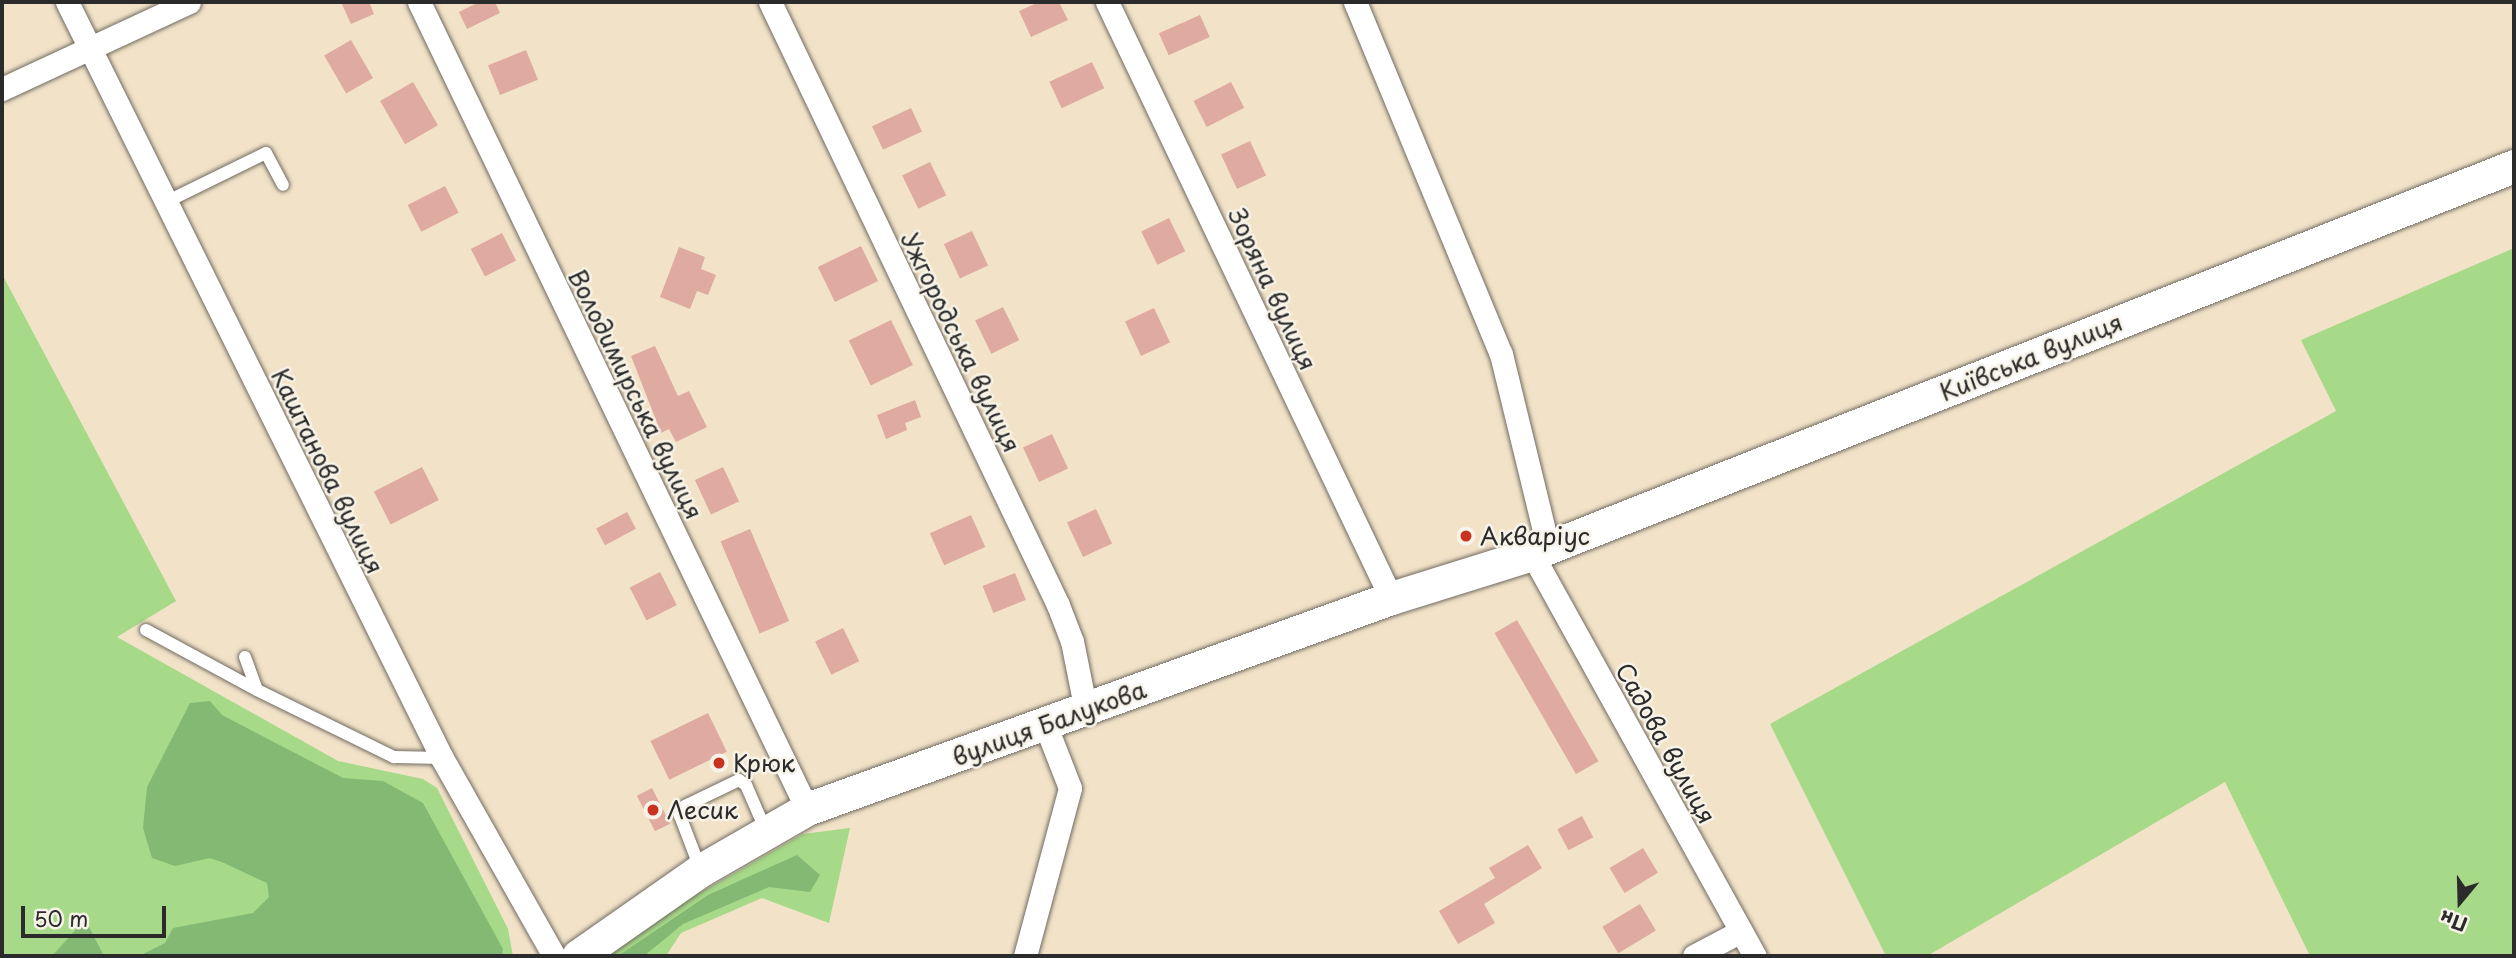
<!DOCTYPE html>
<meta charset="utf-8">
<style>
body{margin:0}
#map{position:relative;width:2516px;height:958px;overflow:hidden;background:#f2e3c8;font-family:"Playpen Sans",sans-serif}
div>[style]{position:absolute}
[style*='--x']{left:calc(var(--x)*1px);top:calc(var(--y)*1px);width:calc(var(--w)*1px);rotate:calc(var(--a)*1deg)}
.green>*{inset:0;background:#a6d988}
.forest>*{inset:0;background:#84b974}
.building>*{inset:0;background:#dfaaa0;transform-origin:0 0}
.roads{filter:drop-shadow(0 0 2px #716b62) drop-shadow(0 0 2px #716b62)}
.service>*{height:12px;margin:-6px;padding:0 6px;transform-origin:6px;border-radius:6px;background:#fff}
.minor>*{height:23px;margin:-11.5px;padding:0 11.5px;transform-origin:11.5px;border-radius:11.5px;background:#fff}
.secondary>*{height:33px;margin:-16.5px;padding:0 16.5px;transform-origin:16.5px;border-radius:16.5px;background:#fff}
.dots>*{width:19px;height:19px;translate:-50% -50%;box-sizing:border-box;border:4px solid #f7f3e8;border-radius:50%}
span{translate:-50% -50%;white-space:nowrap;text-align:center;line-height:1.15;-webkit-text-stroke:5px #f7f3e8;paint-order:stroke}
.street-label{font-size:24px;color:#2b2b2b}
.poi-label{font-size:24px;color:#2b2b2b}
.left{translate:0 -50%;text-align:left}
.frame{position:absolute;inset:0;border:4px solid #2b2b2b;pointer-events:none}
.north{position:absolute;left:2425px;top:867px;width:70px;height:70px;-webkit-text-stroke:5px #f7f3e8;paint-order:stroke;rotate:199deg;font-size:19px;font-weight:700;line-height:28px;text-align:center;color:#2b2b2b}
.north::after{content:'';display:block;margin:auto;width:24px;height:32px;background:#2b2b2b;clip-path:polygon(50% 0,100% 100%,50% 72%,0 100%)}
.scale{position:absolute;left:21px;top:906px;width:145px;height:32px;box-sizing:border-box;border:4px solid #2b2b2b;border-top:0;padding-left:9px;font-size:21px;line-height:24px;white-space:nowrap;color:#2b2b2b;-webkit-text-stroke:5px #f7f3e8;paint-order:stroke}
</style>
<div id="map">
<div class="green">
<div style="clip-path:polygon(2514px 248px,2514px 956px,2310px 956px,2225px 782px,1927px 956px,1886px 956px,1770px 724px,2336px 411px,2301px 340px)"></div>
<div style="clip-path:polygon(2px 274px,176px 601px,117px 637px,338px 761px,423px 779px,437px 788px,508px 929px,513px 956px,2px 956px)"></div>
<div style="clip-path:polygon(850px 828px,829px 923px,762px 898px,681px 933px,666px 956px,608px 956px,666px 912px,803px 834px)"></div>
</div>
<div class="forest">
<div style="clip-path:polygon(210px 701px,222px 715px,343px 778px,383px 781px,423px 803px,503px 949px,502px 956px,139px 956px,165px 943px,173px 928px,253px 913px,269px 897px,267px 883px,224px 863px,210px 858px,175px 866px,152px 858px,143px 828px,147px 787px,190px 703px)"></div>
<div style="clip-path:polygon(797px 855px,820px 875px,810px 892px,769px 887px,683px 924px,644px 956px,618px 956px,708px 895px)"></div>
<div style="clip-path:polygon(80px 925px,89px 927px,104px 956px,52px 956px)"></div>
</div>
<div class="building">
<div style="clip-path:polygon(341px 2px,369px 2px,374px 14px,351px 24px)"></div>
<div style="clip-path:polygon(479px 2px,495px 2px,500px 13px,467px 29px,459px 12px)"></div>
<div style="clip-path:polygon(1039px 2px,1059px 2px,1068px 20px,1031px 37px,1019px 11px)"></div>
<div style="left:1200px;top:15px;width:24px;height:45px;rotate:66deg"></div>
<div style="left:351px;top:40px;width:44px;height:31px;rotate:60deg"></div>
<div style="left:526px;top:50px;width:32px;height:41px;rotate:68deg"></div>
<div style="left:1092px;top:62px;width:29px;height:47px;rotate:65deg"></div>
<div style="left:413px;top:82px;width:50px;height:38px;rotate:60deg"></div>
<div style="left:1231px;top:82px;width:29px;height:42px;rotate:63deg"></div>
<div style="left:911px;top:108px;width:26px;height:43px;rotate:65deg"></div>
<div style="left:1250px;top:141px;width:38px;height:32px;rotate:65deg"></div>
<div style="left:930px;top:162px;width:37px;height:31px;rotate:64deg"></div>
<div style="left:445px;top:186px;width:30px;height:42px;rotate:63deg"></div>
<div style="left:1169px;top:218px;width:37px;height:31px;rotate:64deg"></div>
<div style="left:972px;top:231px;width:38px;height:31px;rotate:65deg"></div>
<div style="left:502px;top:233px;width:31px;height:35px;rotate:63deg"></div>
<div style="left:861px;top:246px;width:39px;height:48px;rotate:64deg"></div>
<div style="clip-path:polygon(679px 247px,705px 257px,701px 269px,716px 275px,708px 295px,697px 291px,690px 309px,660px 297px)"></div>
<div style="left:1003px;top:307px;width:37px;height:31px;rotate:64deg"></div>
<div style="left:1154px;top:308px;width:38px;height:32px;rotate:65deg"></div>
<div style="left:891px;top:320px;width:50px;height:47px;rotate:64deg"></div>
<div style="clip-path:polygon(655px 346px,678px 396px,689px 391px,707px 427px,676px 442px,669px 429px,661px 433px,631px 356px)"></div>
<div style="clip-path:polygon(915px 400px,921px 417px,905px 423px,907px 430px,886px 439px,877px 415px)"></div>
<div style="left:1052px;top:434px;width:38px;height:32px;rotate:65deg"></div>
<div style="left:422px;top:467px;width:37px;height:54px;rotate:63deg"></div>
<div style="left:723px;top:467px;width:38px;height:31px;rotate:65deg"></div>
<div style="left:1096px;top:509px;width:38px;height:32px;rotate:65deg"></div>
<div style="left:627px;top:512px;width:19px;height:35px;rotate:62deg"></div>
<div style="left:971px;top:515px;width:35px;height:45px;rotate:66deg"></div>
<div style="left:750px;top:529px;width:100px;height:32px;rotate:67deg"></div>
<div style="left:660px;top:572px;width:37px;height:34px;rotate:63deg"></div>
<div style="left:1015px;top:573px;width:29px;height:35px;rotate:68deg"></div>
<div style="left:1517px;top:620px;width:163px;height:26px;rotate:60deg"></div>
<div style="left:843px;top:628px;width:37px;height:31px;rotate:64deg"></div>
<div style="left:708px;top:713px;width:43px;height:64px;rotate:64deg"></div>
<div style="left:652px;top:788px;width:40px;height:17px;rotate:63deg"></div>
<div style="left:1582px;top:816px;width:24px;height:28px;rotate:62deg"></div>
<div style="clip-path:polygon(1528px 845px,1542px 868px,1484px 904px,1495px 923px,1458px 944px,1439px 911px,1495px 878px,1489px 868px)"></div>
<div style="left:1643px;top:848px;width:29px;height:39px;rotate:59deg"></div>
<div style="left:1640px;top:904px;width:31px;height:44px;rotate:59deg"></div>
</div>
<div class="roads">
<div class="service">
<div style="--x:166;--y:202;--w:111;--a:-26.1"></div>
<div style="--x:266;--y:153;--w:36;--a:62"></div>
<div style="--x:146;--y:630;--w:126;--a:28.4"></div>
<div style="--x:245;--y:657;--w:35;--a:70"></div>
<div style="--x:257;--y:690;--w:153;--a:26.1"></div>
<div style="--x:394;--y:757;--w:48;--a:1.2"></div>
<div style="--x:700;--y:868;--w:56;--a:-111"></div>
<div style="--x:680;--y:816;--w:11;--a:-63"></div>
<div style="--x:685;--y:806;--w:60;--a:-25.7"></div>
<div style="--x:739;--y:780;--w:9;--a:36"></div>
<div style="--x:746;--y:785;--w:50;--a:66.5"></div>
</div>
<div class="minor">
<div style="--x:67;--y:2;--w:844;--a:63.62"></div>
<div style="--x:442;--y:758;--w:227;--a:60.5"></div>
<div style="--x:419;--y:2;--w:895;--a:64.32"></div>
<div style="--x:770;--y:2;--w:668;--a:64.47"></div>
<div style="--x:1058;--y:605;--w:39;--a:69"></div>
<div style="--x:1072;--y:641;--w:71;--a:78.7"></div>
<div style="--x:1107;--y:2;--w:660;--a:64.52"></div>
<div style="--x:1355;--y:2;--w:381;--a:67.5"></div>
<div style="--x:1501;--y:354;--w:199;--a:76.3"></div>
<div style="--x:2;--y:89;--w:206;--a:-24.9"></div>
<div style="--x:1532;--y:554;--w:460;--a:61"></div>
<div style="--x:1025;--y:956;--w:174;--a:-75"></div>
<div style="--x:1070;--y:788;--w:69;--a:-111.3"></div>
<div style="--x:1694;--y:956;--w:53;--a:-28"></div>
</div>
<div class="secondary">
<div style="--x:578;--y:956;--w:150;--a:-35"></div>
<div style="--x:701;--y:870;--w:122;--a:-29.9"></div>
<div style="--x:807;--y:809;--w:621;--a:-19.86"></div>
<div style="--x:1391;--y:598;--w:148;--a:-17.3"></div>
<div style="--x:1532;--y:554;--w:1056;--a:-21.56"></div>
</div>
</div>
<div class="dots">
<div style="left:1466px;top:536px;background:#c8321e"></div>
<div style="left:719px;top:763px;background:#c8321e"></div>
<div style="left:653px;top:810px;background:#c8321e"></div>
</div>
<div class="street-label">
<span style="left:1273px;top:289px;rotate:65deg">Зоряна вулиця</span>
<span style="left:961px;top:342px;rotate:64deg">Ужгородська вулиця</span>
<span style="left:2031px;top:357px;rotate:-22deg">Київська вулиця</span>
<span style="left:636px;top:394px;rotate:64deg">Володимирська вулиця</span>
<span style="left:328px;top:471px;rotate:64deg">Каштанова вулиця</span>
<span style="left:1049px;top:723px;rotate:-20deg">вулиця Балукова</span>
<span style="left:1666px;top:743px;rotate:61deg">Садова вулиця</span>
</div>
<div class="poi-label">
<span class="left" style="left:1480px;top:536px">Акваріус</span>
<span class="left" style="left:733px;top:763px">Крюк</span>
<span class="left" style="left:667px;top:810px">Лесик</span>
</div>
<div class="frame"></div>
<div class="north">Пн</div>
<div class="scale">50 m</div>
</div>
